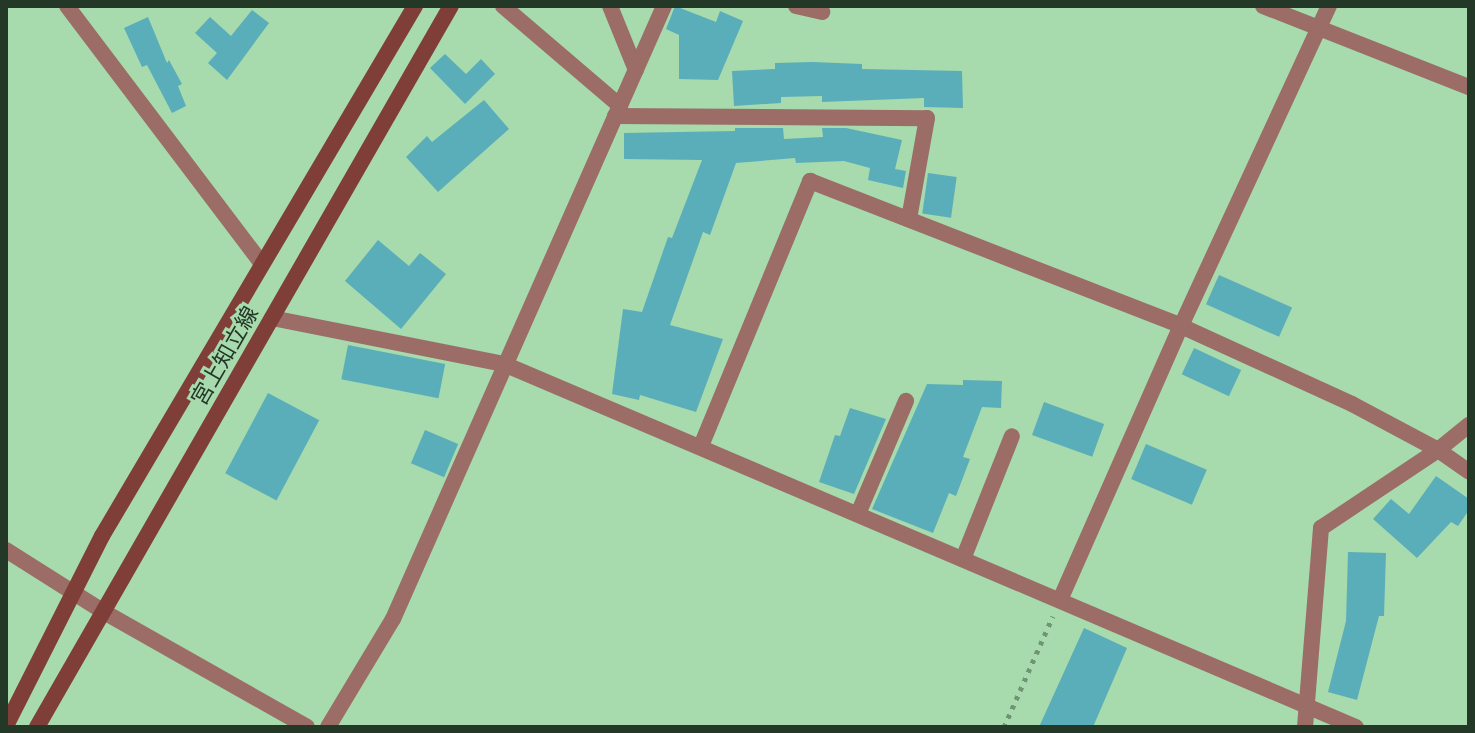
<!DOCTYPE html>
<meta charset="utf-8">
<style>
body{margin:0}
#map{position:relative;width:1475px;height:733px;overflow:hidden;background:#a7daac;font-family:"Fira Sans Condensed","Noto Sans JP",sans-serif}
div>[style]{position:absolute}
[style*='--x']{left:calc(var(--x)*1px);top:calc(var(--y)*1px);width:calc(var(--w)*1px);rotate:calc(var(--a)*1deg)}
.building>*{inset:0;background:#5aaeba;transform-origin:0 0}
.path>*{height:5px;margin-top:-2.5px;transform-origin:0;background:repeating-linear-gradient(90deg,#6f9674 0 4px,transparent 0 10px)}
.minor>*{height:16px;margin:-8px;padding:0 8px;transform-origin:8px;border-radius:8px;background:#9b6d66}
.tertiary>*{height:16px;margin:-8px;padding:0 8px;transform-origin:8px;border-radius:8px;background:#9b6d66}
.secondary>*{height:16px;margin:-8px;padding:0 8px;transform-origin:8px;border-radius:8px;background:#7f3e37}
span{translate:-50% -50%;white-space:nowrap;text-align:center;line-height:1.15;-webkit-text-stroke:6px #a7daac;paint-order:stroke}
.street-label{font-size:22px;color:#233826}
.frame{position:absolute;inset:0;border:8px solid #233826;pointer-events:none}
</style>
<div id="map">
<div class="building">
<div style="clip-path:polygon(675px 6px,716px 22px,720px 11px,743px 21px,718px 80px,679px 79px,679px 35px,666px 29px)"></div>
<div style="clip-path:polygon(252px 10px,269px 23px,227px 80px,208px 63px,217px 53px,195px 33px,210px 17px,231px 36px)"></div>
<div style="clip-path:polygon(148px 17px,167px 63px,169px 60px,182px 84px,178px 86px,186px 106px,172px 113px,147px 65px,142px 67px,124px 28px)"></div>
<div style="clip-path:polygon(445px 54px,466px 74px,481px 59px,495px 74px,465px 104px,430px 68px)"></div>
<div style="clip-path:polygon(813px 62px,862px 64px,862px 69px,962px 71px,963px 108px,924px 107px,924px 98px,822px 102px,822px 96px,781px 97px,781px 103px,734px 106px,732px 71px,775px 69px,775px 63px)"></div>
<div style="clip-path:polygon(484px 100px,509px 129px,438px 192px,406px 157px,427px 136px,432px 142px)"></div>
<div style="clip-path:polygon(735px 128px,783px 128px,784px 139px,823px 137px,822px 128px,846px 128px,902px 140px,895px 169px,906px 171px,903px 188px,868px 180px,870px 168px,844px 161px,796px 163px,795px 158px,736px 163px,710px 235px,703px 232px,670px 325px,723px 339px,696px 412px,640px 395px,639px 400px,612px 394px,623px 309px,642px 312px,668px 237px,672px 238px,702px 160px,624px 159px,624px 133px,735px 131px)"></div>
<div style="left:928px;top:173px;width:29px;height:41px;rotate:8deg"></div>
<div style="clip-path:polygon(378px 240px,409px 266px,420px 253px,446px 274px,401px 329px,345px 281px)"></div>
<div style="left:1219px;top:275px;width:80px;height:32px;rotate:24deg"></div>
<div style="left:348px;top:345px;width:99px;height:35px;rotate:11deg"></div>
<div style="left:1194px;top:348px;width:52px;height:29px;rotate:25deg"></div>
<div style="clip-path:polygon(963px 380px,1002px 381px,1001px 408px,982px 407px,963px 457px,970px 459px,956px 496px,949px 493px,933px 533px,872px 509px,927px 384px,963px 385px)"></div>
<div style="left:268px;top:393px;width:58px;height:91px;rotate:28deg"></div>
<div style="left:1044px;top:402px;width:64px;height:35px;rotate:20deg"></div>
<div style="clip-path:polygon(850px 408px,886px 419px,854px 494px,819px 482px,835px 435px,840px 436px)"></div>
<div style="left:425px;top:430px;width:36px;height:36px;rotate:23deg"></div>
<div style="left:1146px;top:444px;width:66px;height:38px;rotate:23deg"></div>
<div style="clip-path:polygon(1436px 476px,1469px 499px,1469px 510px,1458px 526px,1451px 522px,1417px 558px,1373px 519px,1391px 499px,1409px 514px)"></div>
<div style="clip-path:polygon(1348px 552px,1386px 553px,1384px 616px,1379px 616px,1357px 700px,1328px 692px,1346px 621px)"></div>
<div style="clip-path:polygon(1084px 628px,1127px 648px,1093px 727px,1039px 727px)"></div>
</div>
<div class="path">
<div style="--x:1004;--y:727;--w:121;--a:-66.2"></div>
</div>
<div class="minor">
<div style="--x:67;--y:6;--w:323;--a:52.9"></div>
<div style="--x:503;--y:6;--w:154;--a:40.5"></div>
<div style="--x:610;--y:6;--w:69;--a:67.9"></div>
<div style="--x:796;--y:6;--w:27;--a:13"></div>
<div style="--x:1263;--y:6;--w:221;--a:21.5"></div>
<div style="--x:615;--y:116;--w:312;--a:0.4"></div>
<div style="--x:927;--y:118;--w:103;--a:100.1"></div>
<div style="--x:272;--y:318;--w:237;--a:11.2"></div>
<div style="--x:504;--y:364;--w:926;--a:23.08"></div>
<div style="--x:701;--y:446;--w:287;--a:-67.6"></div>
<div style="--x:810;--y:181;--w:398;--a:21.3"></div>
<div style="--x:1181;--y:326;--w:188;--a:24.5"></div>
<div style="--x:1352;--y:404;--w:98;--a:28.1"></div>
<div style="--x:1438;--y:450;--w:38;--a:35"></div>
<div style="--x:858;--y:514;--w:123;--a:-67"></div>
<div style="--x:963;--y:559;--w:132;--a:-68.3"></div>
<div style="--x:1060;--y:600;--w:300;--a:-66.2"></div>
<div style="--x:1181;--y:326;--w:353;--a:-65.2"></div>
<div style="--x:328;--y:727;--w:126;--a:-59"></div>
<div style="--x:393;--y:619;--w:670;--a:-66.15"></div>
<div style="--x:1305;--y:727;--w:200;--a:-85.4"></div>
<div style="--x:1321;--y:528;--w:141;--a:-33.7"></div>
<div style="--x:1438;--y:450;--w:40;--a:-39"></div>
</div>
<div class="tertiary">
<div style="--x:6;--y:550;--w:116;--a:32.3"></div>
<div style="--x:104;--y:612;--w:233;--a:29.5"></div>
</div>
<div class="secondary">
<div style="--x:6;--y:726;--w:213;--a:-63.2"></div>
<div style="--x:102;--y:536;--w:616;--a:-59.44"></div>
<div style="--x:37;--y:727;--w:831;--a:-60.14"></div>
</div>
<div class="street-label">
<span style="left:225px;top:356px;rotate:-60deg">宮上知立線</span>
</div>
<div class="frame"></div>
</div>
